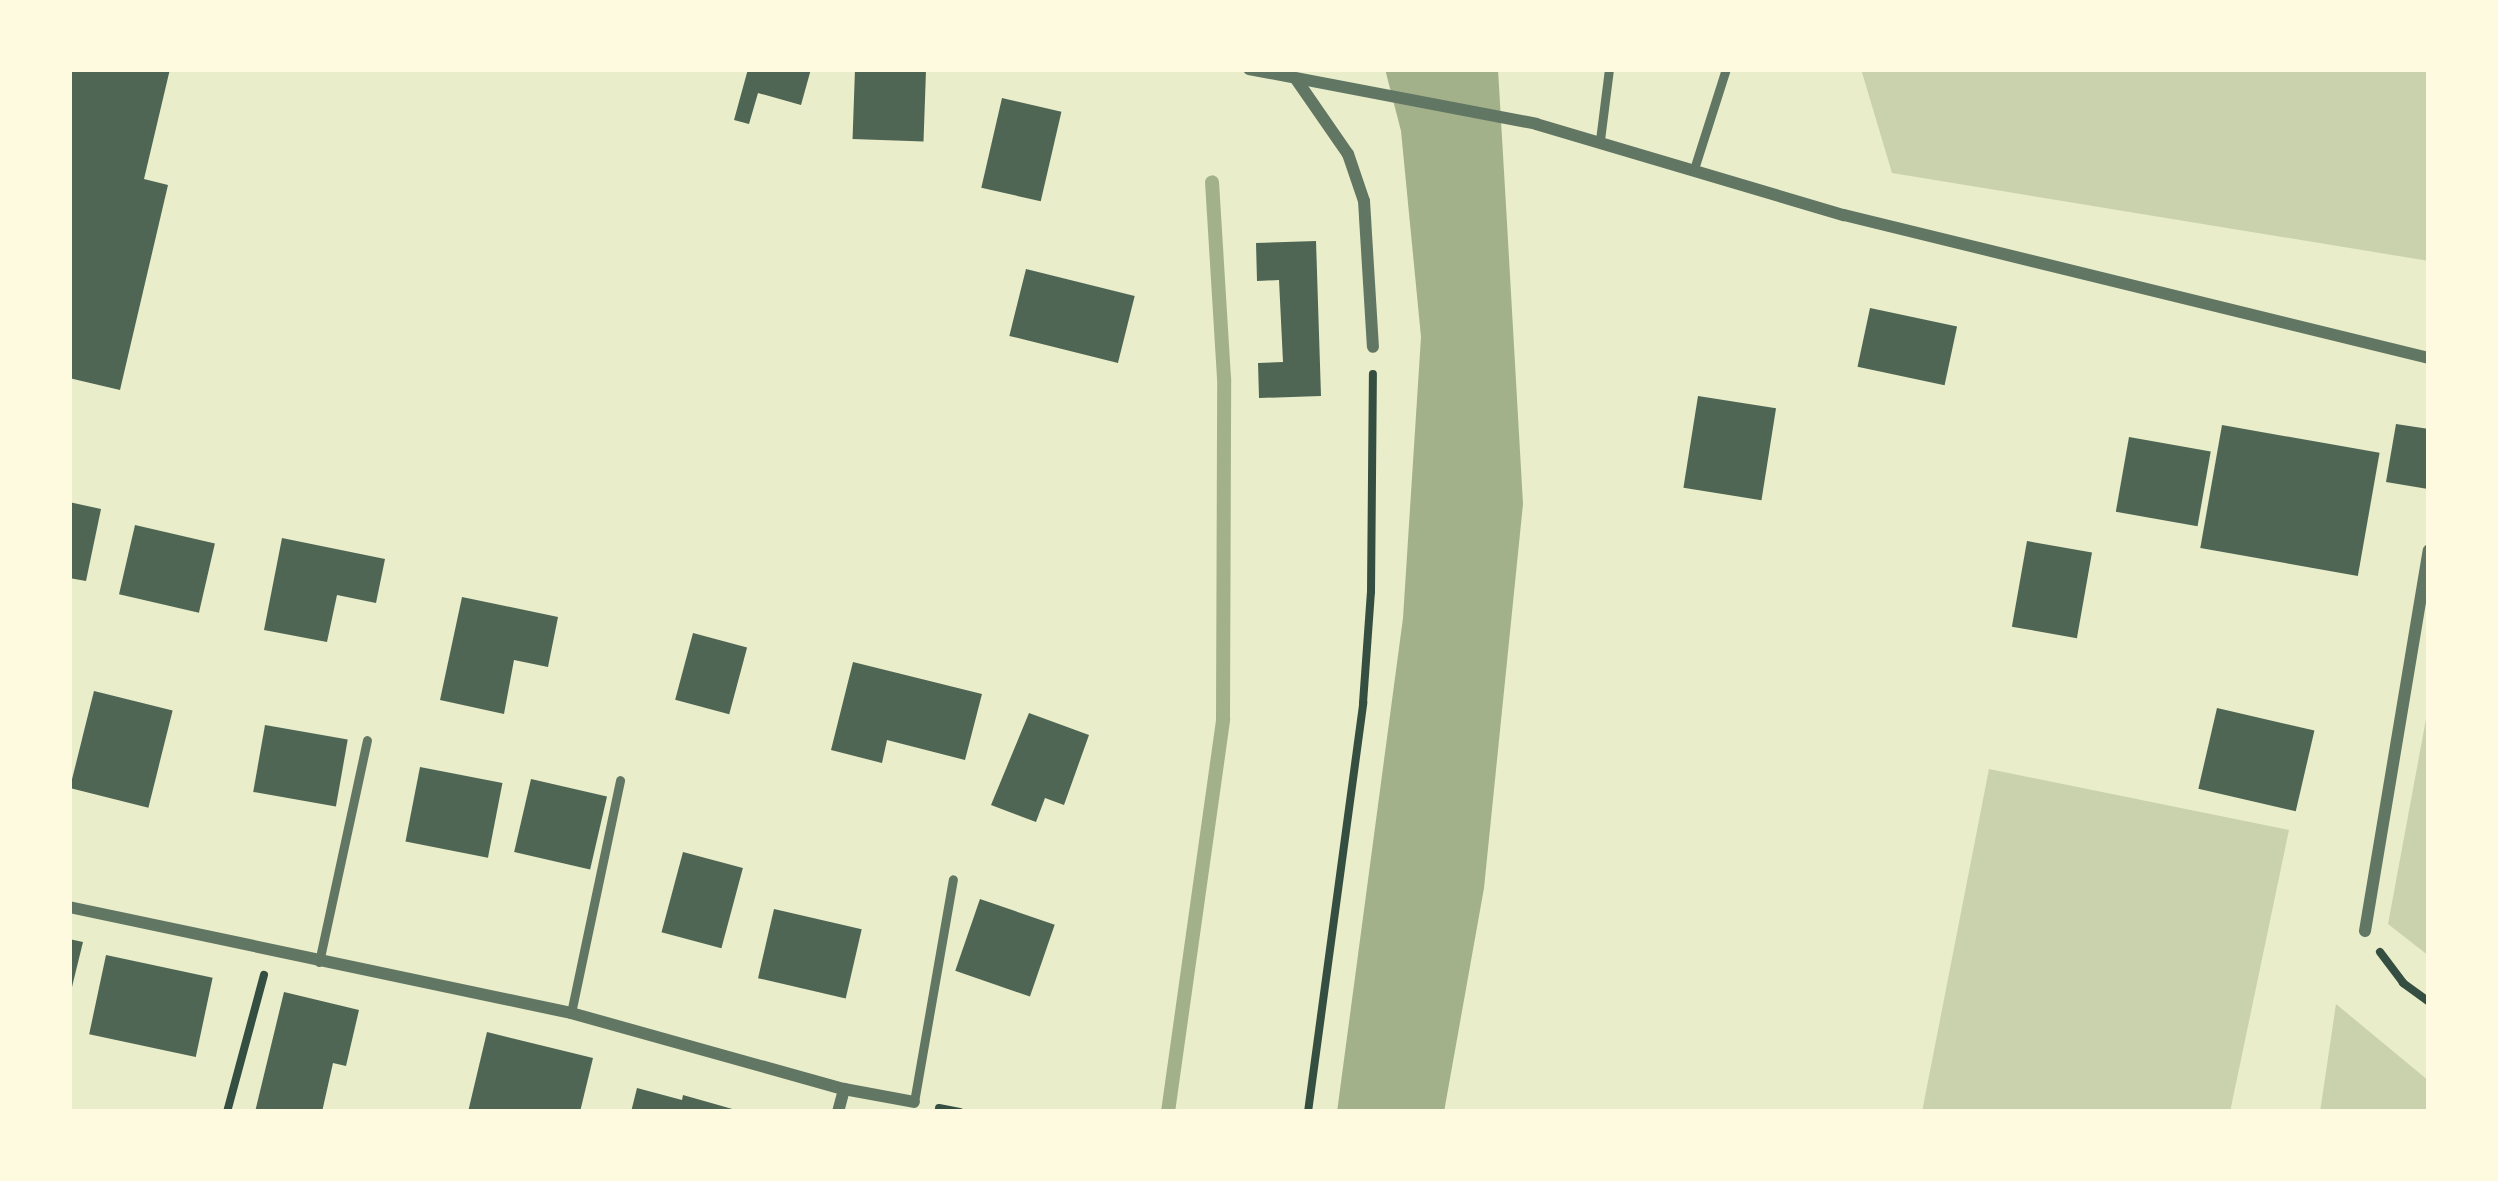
<!DOCTYPE html>
<style>
body{margin:0}
#map{position:relative;width:2498px;height:1181px;overflow:hidden;background:#e9edc9;font-family:Mulish,sans-serif}
div>[style]{position:absolute}
[style*='--x']{left:calc(var(--x)*1px);top:calc(var(--y)*1px);width:calc(var(--w)*1px);rotate:calc(var(--a)*1deg)}
.green>*{inset:0;background:#cad2ad}
.water>*{inset:0;background:#a3b18a}
.stream>*{height:14px;margin:-7px;padding:0 7px;transform-origin:7px;border-radius:7px;background:#a3b18a}
.building>*{inset:0;background:#4f6655;transform-origin:0 0}
.path>*{height:8px;margin:-4px;padding:0 4px;transform-origin:4px;border-radius:4px;background:#344e41}
.service>*{height:9px;margin:-4.5px;padding:0 4.5px;transform-origin:4.5px;border-radius:4.5px;background:#617663}
.minor>*{height:12px;margin:-6px;padding:0 6px;transform-origin:6px;border-radius:6px;background:#617663}
span{translate:-50% -50%;white-space:nowrap;text-align:center;line-height:1.15;-webkit-text-stroke:9px #fefae0;paint-order:stroke}
.frame{position:absolute;inset:0;border:72px solid #fefae0;pointer-events:none}
</style>
<div id="map">
<div class="green">
<div style="clip-path:polygon(1861px 69px,2429px 69px,2429px 261px,1892px 173px)"></div>
<div style="clip-path:polygon(2429px 703px,2429px 956px,2388px 924px)"></div>
<div style="clip-path:polygon(1989px 769px,2289px 830px,2230px 1112px,1922px 1112px)"></div>
<div style="clip-path:polygon(2336px 1004px,2429px 1081px,2429px 1112px,2320px 1112px)"></div>
</div>
<div class="water">
<div style="clip-path:polygon(1385px 69px,1498px 69px,1507px 223px,1523px 504px,1484px 888px,1444px 1112px,1337px 1112px,1403px 618px,1421px 337px,1401px 131px)"></div>
</div>
<div class="stream">
<div style="--x:1168;--y:1112;--w:397;--a:-82"></div>
<div style="--x:1223;--y:719;--w:341;--a:-89.8"></div>
<div style="--x:1224;--y:378;--w:196;--a:-93.5"></div>
</div>
<div class="building">
<div style="clip-path:polygon(69px 69px,170px 69px,144px 179px,168px 185px,120px 390px,69px 378px)"></div>
<div style="clip-path:polygon(748px 69px,811px 69px,801px 105px,758px 93px,749px 124px,734px 120px)"></div>
<div style="left:855px;top:69px;width:71px;height:70px;rotate:2deg"></div>
<div style="left:1002px;top:98px;width:61px;height:92px;rotate:13deg"></div>
<div style="clip-path:polygon(1316px 241px,1321px 396px,1259px 398px,1258px 363px,1283px 362px,1279px 280px,1257px 281px,1256px 243px)"></div>
<div style="left:1026px;top:269px;width:112px;height:69px;rotate:14deg"></div>
<div style="left:1870px;top:308px;width:89px;height:60px;rotate:12deg"></div>
<div style="left:1698px;top:396px;width:79px;height:93px;rotate:9deg"></div>
<div style="clip-path:polygon(2396px 424px,2429px 429px,2428px 489px,2386px 482px)"></div>
<div style="left:2222px;top:425px;width:160px;height:125px;rotate:10deg"></div>
<div style="left:2129px;top:437px;width:83px;height:76px;rotate:10deg"></div>
<div style="clip-path:polygon(69px 502px,101px 509px,86px 581px,69px 578px)"></div>
<div style="left:135px;top:525px;width:82px;height:71px;rotate:13deg"></div>
<div style="clip-path:polygon(282px 538px,385px 559px,376px 603px,337px 595px,327px 642px,264px 630px)"></div>
<div style="left:2027px;top:541px;width:66px;height:87px;rotate:10deg"></div>
<div style="clip-path:polygon(462px 597px,558px 617px,548px 667px,514px 660px,504px 714px,440px 700px)"></div>
<div style="left:693px;top:633px;width:56px;height:69px;rotate:15deg"></div>
<div style="clip-path:polygon(853px 662px,982px 694px,965px 760px,887px 740px,882px 763px,831px 750px)"></div>
<div style="left:94px;top:691px;width:81px;height:100px;rotate:14deg"></div>
<div style="left:2217px;top:708px;width:100px;height:83px;rotate:13deg"></div>
<div style="clip-path:polygon(1029px 713px,1089px 735px,1064px 805px,1045px 798px,1036px 822px,991px 805px)"></div>
<div style="left:265px;top:725px;width:84px;height:68px;rotate:10deg"></div>
<div style="left:420px;top:767px;width:84px;height:76px;rotate:11deg"></div>
<div style="left:531px;top:779px;width:78px;height:75px;rotate:13deg"></div>
<div style="left:683px;top:852px;width:62px;height:83px;rotate:15deg"></div>
<div style="left:980px;top:899px;width:79px;height:76px;rotate:19deg"></div>
<div style="left:774px;top:909px;width:90px;height:71px;rotate:13deg"></div>
<div style="clip-path:polygon(69px 939px,83px 942px,71px 991px,69px 990px)"></div>
<div style="left:106px;top:955px;width:109px;height:81px;rotate:12deg"></div>
<div style="clip-path:polygon(284px 992px,359px 1010px,346px 1066px,333px 1063px,322px 1112px,255px 1112px)"></div>
<div style="clip-path:polygon(487px 1032px,593px 1058px,580px 1112px,468px 1112px)"></div>
<div style="clip-path:polygon(637px 1088px,682px 1100px,683px 1095px,743px 1112px,631px 1112px)"></div>
</div>
<div class="path">
<div style="--x:2380;--y:952;--w:39;--a:53"></div>
<div style="--x:2403;--y:983;--w:32;--a:36"></div>
<div style="--x:939;--y:1108;--w:21;--a:11"></div>
<div style="--x:227;--y:1112;--w:142;--a:-74.9"></div>
<div style="--x:1308;--y:1112;--w:413;--a:-82.3"></div>
<div style="--x:1363;--y:703;--w:111;--a:-85.9"></div>
<div style="--x:1371;--y:592;--w:218;--a:-89.5"></div>
</div>
<div class="service">
<div style="--x:1600;--y:140;--w:72;--a:-82.8"></div>
<div style="--x:1694;--y:169;--w:105;--a:-72.3"></div>
<div style="--x:319;--y:962;--w:227;--a:-77.8"></div>
<div style="--x:571;--y:1013;--w:238;--a:-78.1"></div>
<div style="--x:914;--y:1102;--w:226;--a:-80.1"></div>
</div>
<div class="minor">
<div style="--x:1249;--y:69;--w:292;--a:10.8"></div>
<div style="--x:1536;--y:124;--w:321;--a:16.5"></div>
<div style="--x:1844;--y:215;--w:602;--a:13.74"></div>
<div style="--x:1296;--y:79;--w:91;--a:55.3"></div>
<div style="--x:1348;--y:154;--w:50;--a:71.2"></div>
<div style="--x:1364;--y:201;--w:146;--a:86.5"></div>
<div style="--x:69;--y:907;--w:513;--a:11.92"></div>
<div style="--x:571;--y:1013;--w:283;--a:15.6"></div>
<div style="--x:844;--y:1089;--w:71;--a:10.5"></div>
<div style="--x:2365;--y:931;--w:386;--a:-80.5"></div>
<div style="--x:838;--y:1112;--w:24;--a:-75"></div>
</div>
<div class="frame"></div>
</div>
